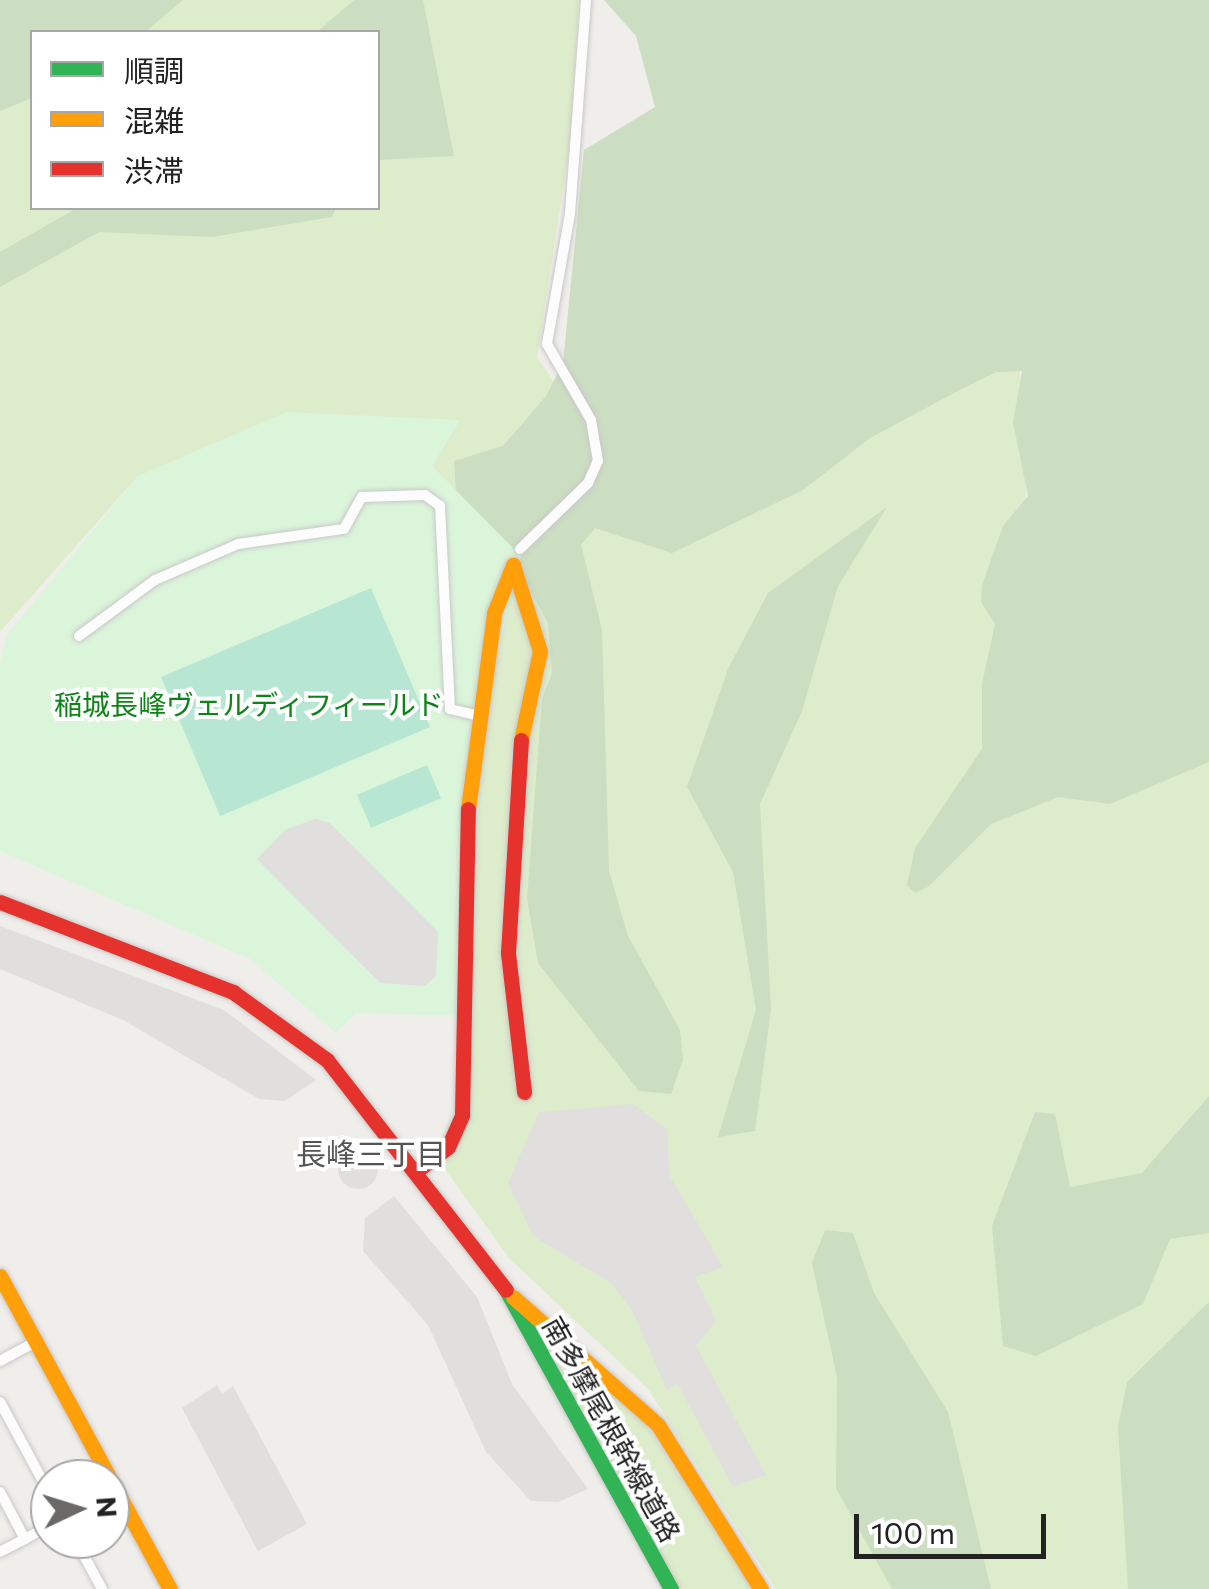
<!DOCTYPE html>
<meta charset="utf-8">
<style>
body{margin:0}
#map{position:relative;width:1209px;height:1589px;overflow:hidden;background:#f0eeeb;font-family:Commissioner,"Noto Sans JP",sans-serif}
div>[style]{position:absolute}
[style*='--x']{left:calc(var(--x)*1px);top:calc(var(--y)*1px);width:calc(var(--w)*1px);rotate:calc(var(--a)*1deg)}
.grass>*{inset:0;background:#ddeccb}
.forest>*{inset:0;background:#cbdec1}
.park>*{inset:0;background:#daf5da}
.pitch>*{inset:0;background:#b7e6d2;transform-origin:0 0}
.parking>*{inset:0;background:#e0dfde}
.round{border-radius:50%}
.roads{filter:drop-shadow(0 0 2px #c9c8c7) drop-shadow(0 0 2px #c9c8c7)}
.street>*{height:10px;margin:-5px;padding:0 5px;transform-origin:5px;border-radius:5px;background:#fdfcfc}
.fast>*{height:15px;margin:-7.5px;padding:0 7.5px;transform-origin:7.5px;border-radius:7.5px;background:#30b455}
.slow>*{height:15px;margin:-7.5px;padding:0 7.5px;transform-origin:7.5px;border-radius:7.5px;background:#ff9f0a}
.jam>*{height:15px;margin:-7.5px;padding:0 7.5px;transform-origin:7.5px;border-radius:7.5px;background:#e5322d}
span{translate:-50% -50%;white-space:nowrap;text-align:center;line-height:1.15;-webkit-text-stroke:8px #fff;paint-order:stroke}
.park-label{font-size:28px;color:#0c8416}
.street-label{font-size:28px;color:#222}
.neighbourhood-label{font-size:30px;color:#555}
.legend{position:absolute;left:30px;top:30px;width:350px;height:180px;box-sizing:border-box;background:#fff;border:2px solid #a7a7a7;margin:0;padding:12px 18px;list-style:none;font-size:30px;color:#222}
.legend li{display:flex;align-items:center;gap:20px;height:50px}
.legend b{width:50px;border:2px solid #a7a7a7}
.north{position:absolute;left:30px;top:1459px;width:100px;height:100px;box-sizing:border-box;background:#fff;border:2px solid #a7a7a7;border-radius:50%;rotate:86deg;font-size:28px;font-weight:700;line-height:40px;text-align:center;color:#222}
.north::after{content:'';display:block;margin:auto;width:35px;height:45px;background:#6a6968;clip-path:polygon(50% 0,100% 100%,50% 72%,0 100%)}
.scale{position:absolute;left:854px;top:1514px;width:192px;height:45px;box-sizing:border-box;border:5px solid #222;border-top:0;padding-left:12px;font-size:30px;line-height:35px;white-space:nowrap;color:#222;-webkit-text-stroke:8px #fff;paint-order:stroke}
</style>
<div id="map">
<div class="grass">
<div style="clip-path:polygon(evenodd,0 0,579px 0,570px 144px,537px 357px,572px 408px,1019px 352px,1026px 499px,985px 750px,1209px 680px,1209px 1589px,776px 1589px,648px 1389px,509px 1258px,439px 1161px,459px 1141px,468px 1111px,481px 727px,432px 466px,459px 421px,138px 476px,0 632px,0 0,32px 32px,378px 32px,378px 208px,32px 208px,32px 32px)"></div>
<div style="clip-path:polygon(545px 1327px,641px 1416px,754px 1589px,680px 1589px,535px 1333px)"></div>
</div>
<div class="forest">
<div style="clip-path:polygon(0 0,183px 0,145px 32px,32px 32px,32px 98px,0 111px)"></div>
<div style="clip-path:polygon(354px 0,423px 0,454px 156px,378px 160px,378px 32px,317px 32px)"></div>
<div style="clip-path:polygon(604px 0,1209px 0,1209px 762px,1110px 804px,1058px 797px,991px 824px,928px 887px,915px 893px,907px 885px,915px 848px,982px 749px,982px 684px,995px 624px,981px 602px,982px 585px,1003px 526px,1028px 496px,1013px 422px,1022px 371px,996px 372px,954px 393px,870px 438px,803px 490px,672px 553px,595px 528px,581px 545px,602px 630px,609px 871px,628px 936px,680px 1030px,683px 1060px,671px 1094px,639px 1091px,538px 963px,527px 899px,542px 699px,552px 673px,548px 623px,532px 594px,474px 573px,460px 556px,454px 461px,503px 446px,546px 396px,563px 363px,584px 150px,655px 107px,636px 36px)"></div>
<div style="clip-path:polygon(77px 208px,336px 208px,332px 217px,212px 237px,99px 232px,0 287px,0 252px)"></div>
<div style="clip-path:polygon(887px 507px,838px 586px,802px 711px,760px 804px,771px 1009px,755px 1131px,718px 1137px,756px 1010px,733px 872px,687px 787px,728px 669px,768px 593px)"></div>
<div style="clip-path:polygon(1209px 1096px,1209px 1233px,1170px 1239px,1143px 1304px,1036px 1356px,1003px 1346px,992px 1226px,1035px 1112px,1055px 1114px,1070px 1187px,1142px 1173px)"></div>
<div style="clip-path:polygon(825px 1230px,853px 1233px,874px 1293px,948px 1412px,991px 1589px,892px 1589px,836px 1488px,837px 1377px,812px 1263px)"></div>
<div style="clip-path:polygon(1209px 1302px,1209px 1589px,1128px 1589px,1118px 1427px,1127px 1382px)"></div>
</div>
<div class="park">
<div style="clip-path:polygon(287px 412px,460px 420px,432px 466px,521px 556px,481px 727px,471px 1016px,356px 1013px,336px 1033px,250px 959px,0 851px,0 662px,8px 633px,138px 476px)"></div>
</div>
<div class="pitch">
<div style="left:371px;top:588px;width:151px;height:228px;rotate:67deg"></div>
<div style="left:427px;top:765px;width:36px;height:76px;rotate:67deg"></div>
</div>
<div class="parking">
<div style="clip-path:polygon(315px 819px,330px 823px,438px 932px,436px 976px,425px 986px,380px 983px,257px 859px,285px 830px)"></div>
<div style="clip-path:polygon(0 926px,224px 1010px,316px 1080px,285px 1101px,259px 1099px,123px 1020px,0 969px)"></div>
<div style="clip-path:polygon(633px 1104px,667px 1129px,670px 1176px,723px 1267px,695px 1277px,716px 1321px,696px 1346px,766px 1475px,733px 1487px,677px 1383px,667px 1391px,633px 1312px,611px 1283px,533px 1236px,508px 1183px,539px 1112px)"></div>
<div class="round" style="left:338px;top:1149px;width:40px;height:40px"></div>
<div style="clip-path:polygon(394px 1196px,477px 1297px,512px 1384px,588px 1489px,558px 1502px,531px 1501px,486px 1452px,428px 1325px,363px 1251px,365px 1218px)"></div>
<div style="clip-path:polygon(217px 1385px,222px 1394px,233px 1386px,307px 1524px,258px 1551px,182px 1408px)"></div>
</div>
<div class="roads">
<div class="street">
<div style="--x:520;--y:549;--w:95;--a:-44.1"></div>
<div style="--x:588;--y:483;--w:24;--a:-66"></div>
<div style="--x:598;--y:461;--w:42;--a:-99.7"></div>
<div style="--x:591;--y:420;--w:88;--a:-120.1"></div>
<div style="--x:547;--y:344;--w:133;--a:-80"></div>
<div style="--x:570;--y:213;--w:214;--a:-85.7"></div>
<div style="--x:79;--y:636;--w:94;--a:-36.4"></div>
<div style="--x:155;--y:580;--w:90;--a:-23.4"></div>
<div style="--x:238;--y:544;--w:107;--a:-8.1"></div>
<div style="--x:344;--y:529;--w:37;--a:-61"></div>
<div style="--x:362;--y:497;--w:63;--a:-1.8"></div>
<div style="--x:425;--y:495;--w:19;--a:36"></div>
<div style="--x:440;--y:506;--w:203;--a:87.2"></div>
<div style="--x:450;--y:709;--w:27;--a:13"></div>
<div style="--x:0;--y:1361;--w:42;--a:-28.4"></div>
<div style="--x:0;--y:1402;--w:105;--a:61.5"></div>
<div style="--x:0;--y:1492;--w:53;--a:62"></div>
<div style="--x:25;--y:1539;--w:28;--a:153"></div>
<div style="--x:25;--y:1539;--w:29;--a:-29"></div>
<div style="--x:75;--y:1539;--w:57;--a:61.6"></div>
</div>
<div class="fast">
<div style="--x:506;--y:1290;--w:342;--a:61.1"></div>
</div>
<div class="slow">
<div style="--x:468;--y:809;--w:198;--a:-82.4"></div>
<div style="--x:494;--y:613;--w:52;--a:-68.4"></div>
<div style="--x:513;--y:565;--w:90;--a:72.6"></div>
<div style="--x:540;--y:651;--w:91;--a:102.1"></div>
<div style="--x:0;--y:1276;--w:356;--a:61.5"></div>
<div style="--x:513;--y:1297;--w:193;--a:41.4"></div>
<div style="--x:658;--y:1425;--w:194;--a:57.9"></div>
</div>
<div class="jam">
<div style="--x:521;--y:740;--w:213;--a:93.5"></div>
<div style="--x:508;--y:953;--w:140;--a:83.4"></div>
<div style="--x:0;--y:902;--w:250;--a:21.1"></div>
<div style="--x:233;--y:992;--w:116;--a:35.9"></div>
<div style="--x:327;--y:1060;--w:291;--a:52.1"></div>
<div style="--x:415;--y:1172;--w:41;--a:-37.1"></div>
<div style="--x:448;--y:1147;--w:35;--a:-66"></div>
<div style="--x:462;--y:1115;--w:306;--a:-88.9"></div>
</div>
</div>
<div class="park-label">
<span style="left:249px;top:704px">稲城長峰ヴェルディフィールド</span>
</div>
<div class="street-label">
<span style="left:612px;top:1429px;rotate:61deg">南多摩尾根幹線道路</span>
</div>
<div class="neighbourhood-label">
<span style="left:371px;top:1153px">長峰三丁目</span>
</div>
<ul class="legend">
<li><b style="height:12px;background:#30b455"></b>順調</li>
<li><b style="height:12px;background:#ff9f0a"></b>混雑</li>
<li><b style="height:12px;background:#e5322d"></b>渋滞</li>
</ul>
<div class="north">N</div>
<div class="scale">100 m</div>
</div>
